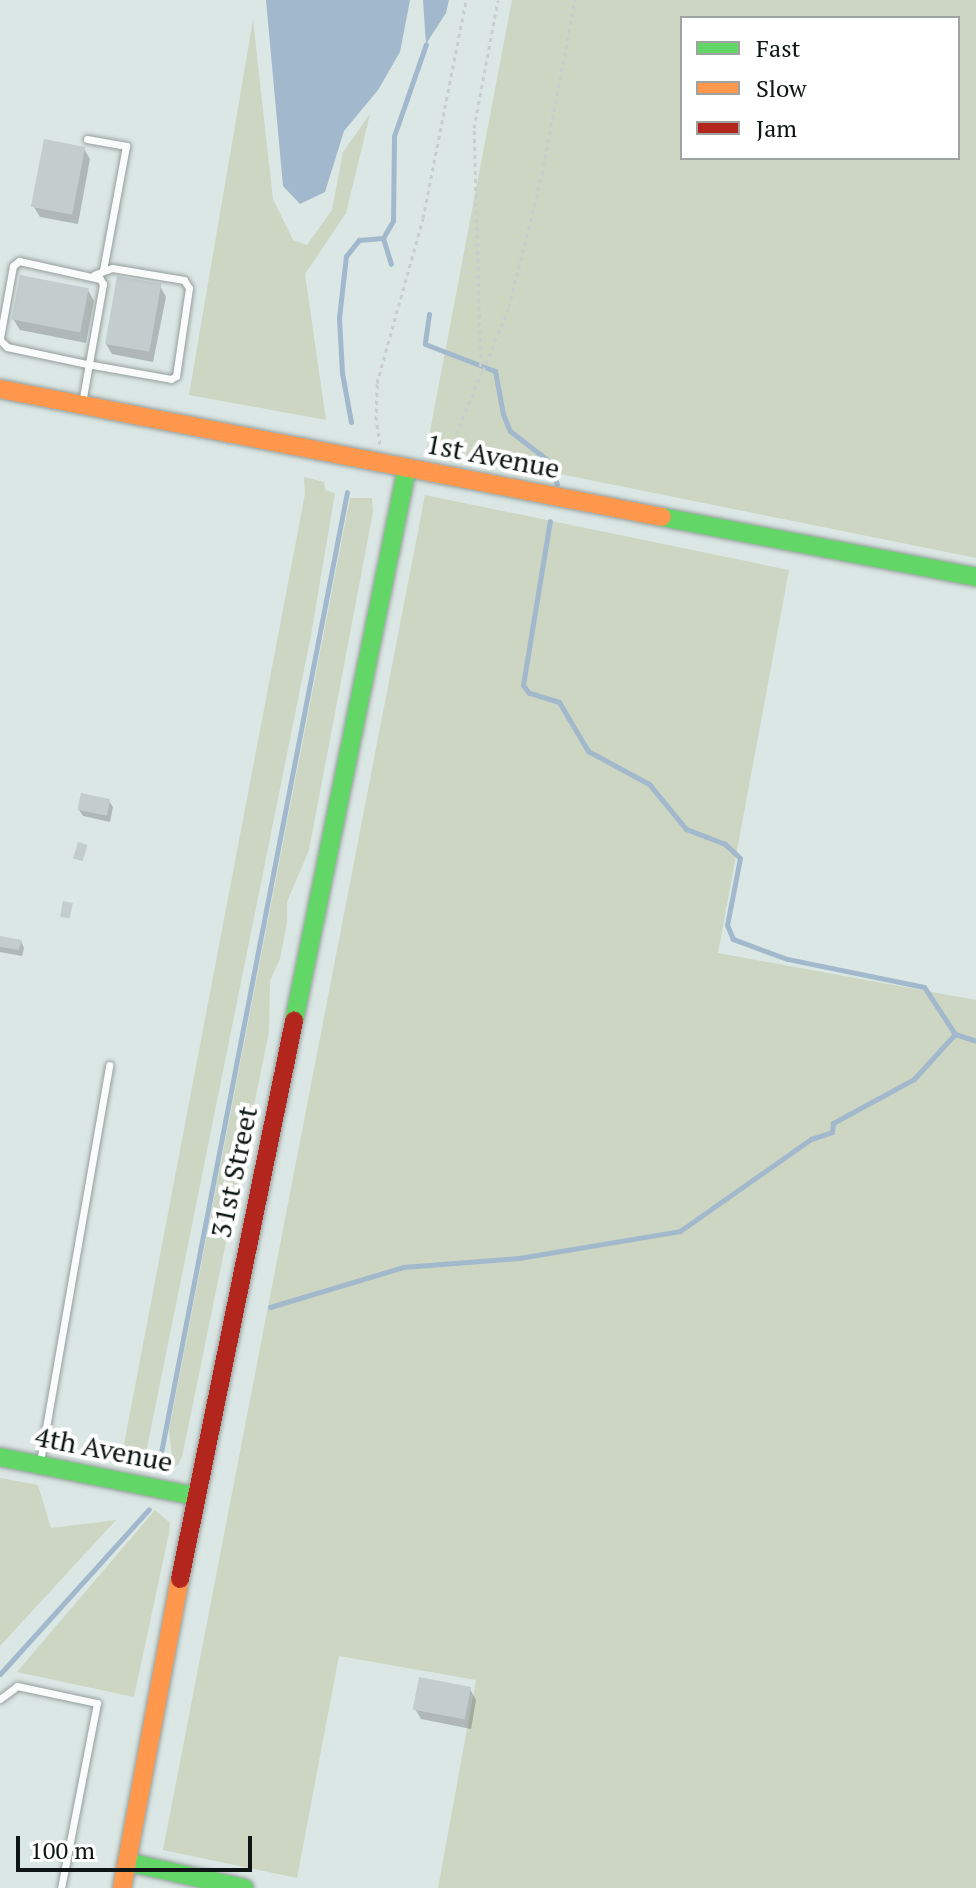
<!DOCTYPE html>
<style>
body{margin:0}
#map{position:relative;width:976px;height:1888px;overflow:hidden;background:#dbe7e4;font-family:"PT Serif",serif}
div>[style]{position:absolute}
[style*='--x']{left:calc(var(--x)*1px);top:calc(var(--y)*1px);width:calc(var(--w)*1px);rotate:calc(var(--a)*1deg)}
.green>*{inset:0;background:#cdd5c3}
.water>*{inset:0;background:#a2b8cc}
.shadow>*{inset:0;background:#0003}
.stream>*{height:5px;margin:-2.5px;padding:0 2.5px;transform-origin:2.5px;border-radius:2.5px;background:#a2b8cc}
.building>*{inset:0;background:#c3cdcd;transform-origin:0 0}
.path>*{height:3px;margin-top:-1.5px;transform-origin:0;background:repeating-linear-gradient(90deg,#c9cdcc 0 4px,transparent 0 8px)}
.roads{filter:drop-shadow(0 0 2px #959e9c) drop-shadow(0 0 2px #959e9c)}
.lane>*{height:7px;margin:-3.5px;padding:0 3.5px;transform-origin:3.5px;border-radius:3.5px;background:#fafbfb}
.fast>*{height:18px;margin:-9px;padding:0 9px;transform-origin:9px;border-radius:9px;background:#63d668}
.slow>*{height:18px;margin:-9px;padding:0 9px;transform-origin:9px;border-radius:9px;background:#ff974d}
.jam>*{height:18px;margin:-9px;padding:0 9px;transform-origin:9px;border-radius:9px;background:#b3261e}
span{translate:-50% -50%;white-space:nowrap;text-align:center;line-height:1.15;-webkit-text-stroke:8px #fff;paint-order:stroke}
.street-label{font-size:28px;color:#0d1614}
.legend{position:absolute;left:680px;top:16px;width:280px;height:144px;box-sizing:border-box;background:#fff;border:2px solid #9ea2a1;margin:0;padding:10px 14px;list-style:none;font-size:24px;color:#0d1614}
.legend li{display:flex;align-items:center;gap:16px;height:40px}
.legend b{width:40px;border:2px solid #9ea2a1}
.scale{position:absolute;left:16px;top:1836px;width:236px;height:36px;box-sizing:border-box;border:4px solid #0d1614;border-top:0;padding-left:10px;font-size:24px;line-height:28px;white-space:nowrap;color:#0d1614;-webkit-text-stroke:6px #fff;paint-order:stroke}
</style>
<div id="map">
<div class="green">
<div style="clip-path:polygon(evenodd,512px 0,976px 0,976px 558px,427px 447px,512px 0,682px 18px,958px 18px,958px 158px,682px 158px,682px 18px)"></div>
<div style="clip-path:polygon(253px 20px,273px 199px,293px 240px,307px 245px,332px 210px,343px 152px,370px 114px,346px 213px,305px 274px,326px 420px,189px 395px)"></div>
<div style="clip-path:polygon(304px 477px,324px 482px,325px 490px,335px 493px,311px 635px,146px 1453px,150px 1467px,121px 1460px,305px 494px)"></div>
<div style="clip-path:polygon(425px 495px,789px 570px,718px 953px,976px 1000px,976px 1888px,438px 1888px,476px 1680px,339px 1656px,297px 1878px,163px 1850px)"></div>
<div style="clip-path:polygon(350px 498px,372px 498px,373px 512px,309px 850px,287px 902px,287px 923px,280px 959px,270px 981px,269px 1032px,182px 1457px,178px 1465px,163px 1470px,172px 1456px,169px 1430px)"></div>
<div style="clip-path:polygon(0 1478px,38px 1485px,51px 1528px,116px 1520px,0 1646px)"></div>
<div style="clip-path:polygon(155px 1510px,170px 1523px,169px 1533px,134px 1697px,17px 1672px)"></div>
</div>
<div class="water">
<div style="clip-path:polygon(266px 0,410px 0,400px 52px,378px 90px,344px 131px,325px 192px,300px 204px,283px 186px)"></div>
<div style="clip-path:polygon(423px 0,449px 0,446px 13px,426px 44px)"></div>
</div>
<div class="shadow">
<div style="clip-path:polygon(84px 149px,90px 159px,78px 224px,40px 217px,34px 207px)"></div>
<div style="clip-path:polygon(160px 286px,166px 297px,153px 362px,112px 354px,106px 344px)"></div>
<div style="clip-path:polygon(88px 290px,94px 301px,86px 343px,20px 330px,13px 319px)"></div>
<div style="clip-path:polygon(109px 801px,113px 807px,110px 822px,83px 816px,79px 810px)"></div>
<div style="clip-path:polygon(0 938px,21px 941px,24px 948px,22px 956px,0 952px)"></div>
<div style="clip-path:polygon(470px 1689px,476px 1700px,471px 1729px,421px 1719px,415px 1709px)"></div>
</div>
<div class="stream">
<div style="--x:383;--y:238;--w:27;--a:73"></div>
<div style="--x:429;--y:314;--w:30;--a:98"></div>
<div style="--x:425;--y:344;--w:75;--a:21.1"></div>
<div style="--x:495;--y:371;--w:44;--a:79.5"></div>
<div style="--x:503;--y:414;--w:18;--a:68"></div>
<div style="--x:510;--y:431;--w:49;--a:37.6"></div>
<div style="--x:549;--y:461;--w:24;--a:71"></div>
<div style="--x:351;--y:422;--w:50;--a:-100.4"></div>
<div style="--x:342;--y:373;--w:55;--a:-93.1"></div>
<div style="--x:339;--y:318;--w:62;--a:-83.6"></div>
<div style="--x:346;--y:256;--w:21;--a:-51"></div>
<div style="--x:359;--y:240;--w:24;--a:-5"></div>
<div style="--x:383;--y:238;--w:20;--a:-60"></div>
<div style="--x:393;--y:221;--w:85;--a:-89.3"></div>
<div style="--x:394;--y:136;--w:97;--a:-70.8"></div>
<div style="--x:955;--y:1034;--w:22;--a:18"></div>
<div style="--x:270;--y:1307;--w:139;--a:-16.7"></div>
<div style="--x:403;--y:1267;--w:116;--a:-4.4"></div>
<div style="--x:519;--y:1258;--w:163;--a:-9.5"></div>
<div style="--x:680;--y:1231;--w:160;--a:-35.1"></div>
<div style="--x:811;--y:1139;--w:22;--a:-18"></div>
<div style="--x:832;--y:1132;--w:9;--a:-84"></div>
<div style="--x:833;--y:1123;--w:92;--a:-28.5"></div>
<div style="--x:914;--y:1079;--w:61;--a:-47.7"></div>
<div style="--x:955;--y:1034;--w:56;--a:-123.4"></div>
<div style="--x:924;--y:987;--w:140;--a:-168.4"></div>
<div style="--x:787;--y:959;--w:58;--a:-159.7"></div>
<div style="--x:733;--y:939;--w:15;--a:-113"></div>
<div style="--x:727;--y:925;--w:68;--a:-79"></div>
<div style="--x:740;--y:858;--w:21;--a:-137"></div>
<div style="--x:725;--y:844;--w:42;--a:-159"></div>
<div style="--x:686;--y:829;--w:58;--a:-129.4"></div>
<div style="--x:649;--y:784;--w:69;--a:-151.6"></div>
<div style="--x:588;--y:751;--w:57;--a:-120.6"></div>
<div style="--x:559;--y:702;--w:31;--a:-163"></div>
<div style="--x:529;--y:693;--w:10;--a:-127"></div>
<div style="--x:523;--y:685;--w:166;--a:-80.7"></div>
<div style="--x:158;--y:1468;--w:994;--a:-79.04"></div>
<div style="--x:0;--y:1674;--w:222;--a:-47.9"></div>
</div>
<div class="building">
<div style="left:44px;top:139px;width:42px;height:69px;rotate:11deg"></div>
<div style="left:20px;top:275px;width:70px;height:45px;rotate:11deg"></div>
<div style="left:117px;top:276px;width:45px;height:69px;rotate:10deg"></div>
<div style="left:81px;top:793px;width:30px;height:17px;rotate:12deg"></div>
<div style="left:78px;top:842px;width:10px;height:17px;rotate:17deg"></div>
<div style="left:63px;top:901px;width:10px;height:16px;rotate:11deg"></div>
<div style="clip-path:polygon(0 936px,22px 940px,19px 950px,0 947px)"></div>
<div style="left:419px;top:1677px;width:53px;height:33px;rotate:11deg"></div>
</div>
<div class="path">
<div style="--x:483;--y:371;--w:69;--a:-67.9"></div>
<div style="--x:509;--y:307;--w:137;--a:-76.1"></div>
<div style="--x:542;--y:174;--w:177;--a:-79.3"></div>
<div style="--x:380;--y:444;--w:24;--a:-99"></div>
<div style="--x:376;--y:420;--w:37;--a:-88"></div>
<div style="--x:377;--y:383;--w:171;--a:-74.4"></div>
<div style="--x:423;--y:218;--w:222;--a:-78.8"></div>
<div style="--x:447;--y:456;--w:89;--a:-67.5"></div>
<div style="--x:481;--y:374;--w:246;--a:-91.6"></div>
<div style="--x:474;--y:128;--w:130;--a:-79.4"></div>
</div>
<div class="roads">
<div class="lane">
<div style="--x:87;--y:139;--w:40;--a:10"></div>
<div style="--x:126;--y:146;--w:126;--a:100.5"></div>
<div style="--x:0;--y:338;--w:73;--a:-79.8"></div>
<div style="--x:13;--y:266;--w:8;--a:-40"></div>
<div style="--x:19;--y:261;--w:83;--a:12.5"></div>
<div style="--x:100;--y:279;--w:6;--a:59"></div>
<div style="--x:103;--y:284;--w:121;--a:100"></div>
<div style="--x:0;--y:340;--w:10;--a:45"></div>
<div style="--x:7;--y:347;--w:82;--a:12"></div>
<div style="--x:87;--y:364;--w:85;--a:10.1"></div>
<div style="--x:171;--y:379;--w:6;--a:-31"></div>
<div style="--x:176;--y:376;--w:89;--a:-81.6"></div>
<div style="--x:189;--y:288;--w:9;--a:-122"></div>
<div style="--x:184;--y:280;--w:73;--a:-170.5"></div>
<div style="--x:112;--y:268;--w:19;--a:159"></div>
<div style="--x:40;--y:1462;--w:403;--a:-80.1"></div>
<div style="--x:0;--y:1699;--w:21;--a:-37"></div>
<div style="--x:17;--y:1686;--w:82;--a:12"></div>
<div style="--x:97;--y:1703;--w:188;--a:101"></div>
</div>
<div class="fast">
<div style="--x:662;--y:517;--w:320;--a:10.8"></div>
<div style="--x:294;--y:1021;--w:564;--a:-78.45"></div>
<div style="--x:0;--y:1457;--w:200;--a:11.3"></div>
<div style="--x:127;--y:1862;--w:120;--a:12.5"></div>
</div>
<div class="slow">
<div style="--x:0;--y:389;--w:674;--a:10.94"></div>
<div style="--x:122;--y:1888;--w:314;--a:-79.4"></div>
</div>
<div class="jam">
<div style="--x:180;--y:1579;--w:570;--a:-78.45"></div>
</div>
</div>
<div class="street-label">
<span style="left:493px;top:456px;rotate:11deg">1st Avenue</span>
<span style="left:234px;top:1172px;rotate:-78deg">31st Street</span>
<span style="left:104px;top:1449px;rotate:11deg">4th Avenue</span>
</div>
<ul class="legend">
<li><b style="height:10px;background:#63d668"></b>Fast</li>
<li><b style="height:10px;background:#ff974d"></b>Slow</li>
<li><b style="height:10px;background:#b3261e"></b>Jam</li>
</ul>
<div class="scale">100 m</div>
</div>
